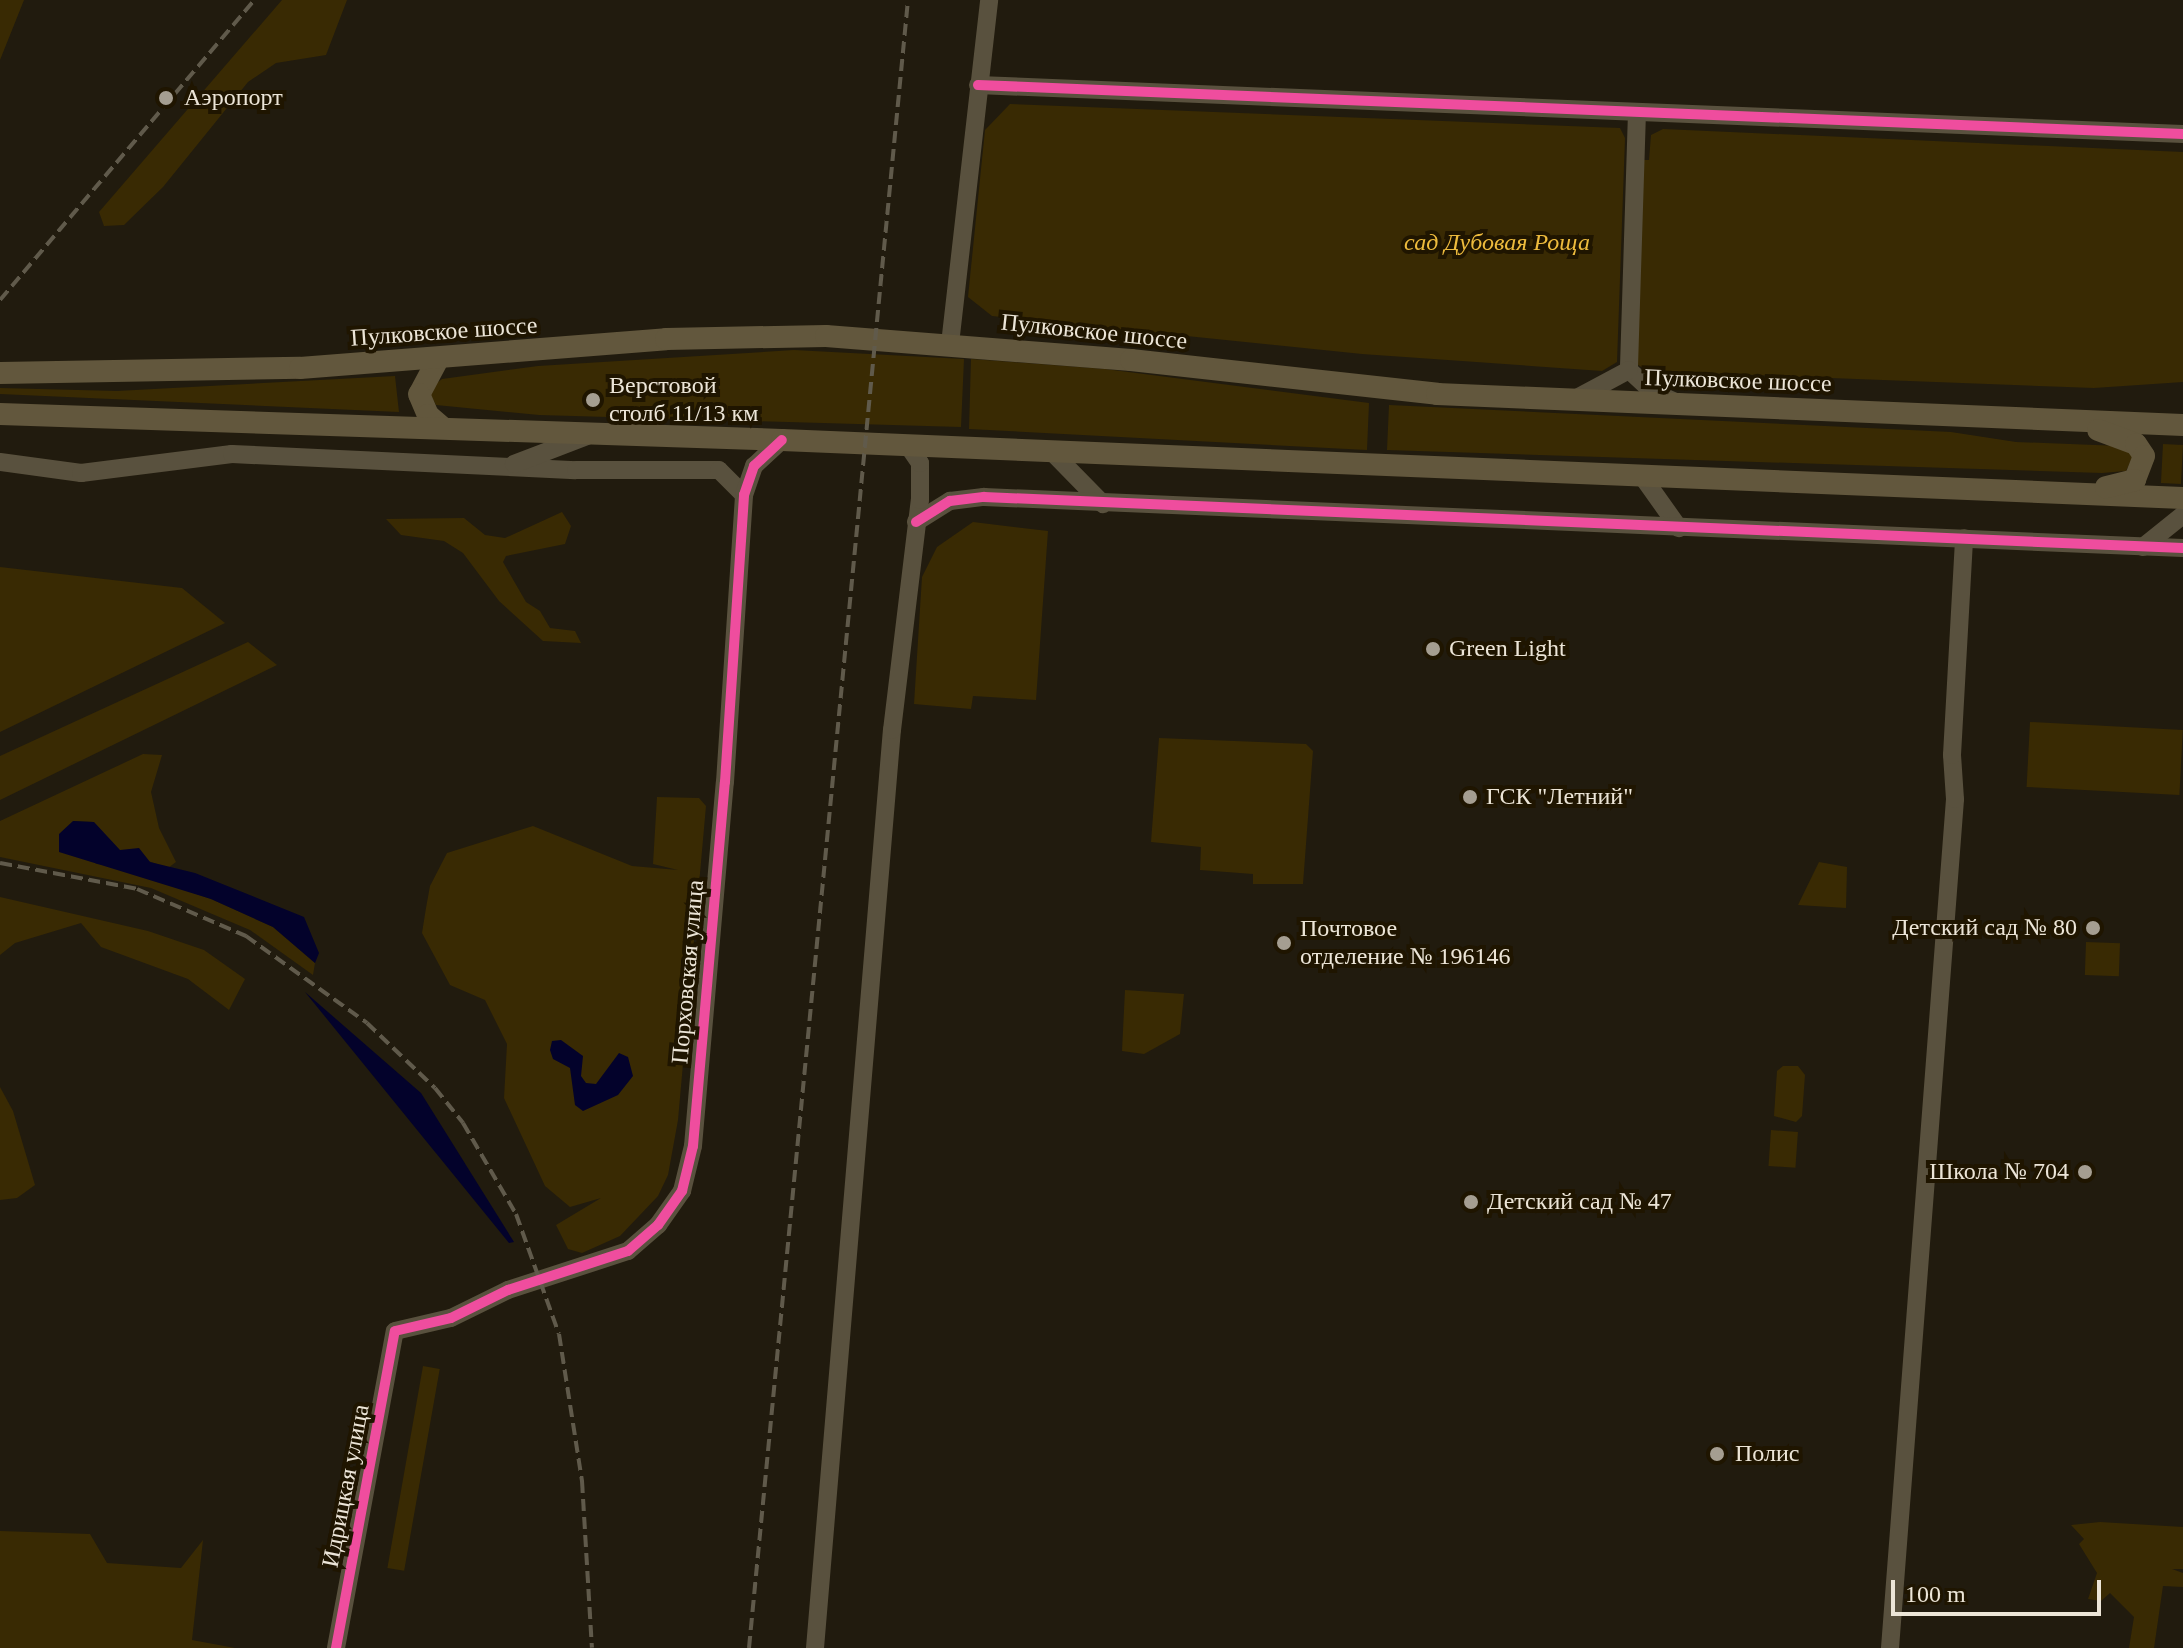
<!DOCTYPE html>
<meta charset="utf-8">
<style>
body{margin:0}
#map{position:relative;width:2183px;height:1648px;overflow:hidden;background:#211b0e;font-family:Georgia,serif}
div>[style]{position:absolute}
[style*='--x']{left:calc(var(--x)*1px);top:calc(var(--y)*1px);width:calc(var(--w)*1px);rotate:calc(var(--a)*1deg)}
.green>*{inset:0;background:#392a03;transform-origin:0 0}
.water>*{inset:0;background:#03022b}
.minor>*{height:18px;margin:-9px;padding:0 9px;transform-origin:9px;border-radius:9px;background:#59513e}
.major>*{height:22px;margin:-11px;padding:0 11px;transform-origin:11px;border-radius:11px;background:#62573d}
.rail>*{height:4px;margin-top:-2px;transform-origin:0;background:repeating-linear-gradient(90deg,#605a4b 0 12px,transparent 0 18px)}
.cycleway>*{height:10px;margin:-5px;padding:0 5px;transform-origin:5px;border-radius:5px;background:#ef4d9e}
.dots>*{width:22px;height:22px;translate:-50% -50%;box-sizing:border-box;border:4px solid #1f1500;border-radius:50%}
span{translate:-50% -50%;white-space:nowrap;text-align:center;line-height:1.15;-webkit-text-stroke:8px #1f1500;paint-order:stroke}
.poi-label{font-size:24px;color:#ece5d7}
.left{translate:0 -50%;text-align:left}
.right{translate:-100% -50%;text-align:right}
.park-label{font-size:24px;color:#edbb3d;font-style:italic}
.street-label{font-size:24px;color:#ece5d7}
.scale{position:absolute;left:1891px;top:1580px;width:210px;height:36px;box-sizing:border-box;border:4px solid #ece5d7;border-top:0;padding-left:10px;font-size:24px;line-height:28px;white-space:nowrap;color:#ece5d7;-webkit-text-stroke:6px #1f1500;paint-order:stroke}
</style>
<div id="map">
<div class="green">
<div style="clip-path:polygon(0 0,24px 0,0 60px)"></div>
<div style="clip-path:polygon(282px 0,347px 0,326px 55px,276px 63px,248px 82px,163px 187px,124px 225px,104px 226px,99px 212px)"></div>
<div style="clip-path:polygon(1010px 104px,1620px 128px,1625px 138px,1617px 362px,1602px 371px,1362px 354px,992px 316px,968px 297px,985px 130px)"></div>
<div style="clip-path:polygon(1663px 129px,2183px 152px,2183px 382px,2094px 388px,1649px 371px,1636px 364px,1643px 160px,1649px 160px,1651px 135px)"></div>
<div style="clip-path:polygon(794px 350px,964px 359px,961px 427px,539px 415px,436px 405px,428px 390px,442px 379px,538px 366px)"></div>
<div style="clip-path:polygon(971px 359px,1105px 369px,1369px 403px,1367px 450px,969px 429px)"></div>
<div style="clip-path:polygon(395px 376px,399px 412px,0 394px,0 388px,117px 391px)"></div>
<div style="clip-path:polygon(1389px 405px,1951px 432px,2016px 442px,2120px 446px,2133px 456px,2126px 471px,2102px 473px,1387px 450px)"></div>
<div style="left:2163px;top:444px;width:20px;height:39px;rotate:3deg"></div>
<div style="clip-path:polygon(562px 512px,571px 526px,565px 544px,506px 556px,503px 562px,526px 602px,540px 611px,550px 628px,575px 631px,581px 643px,543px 641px,499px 601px,463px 553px,444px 541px,401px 535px,386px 519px,464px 518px,485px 535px,505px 538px)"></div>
<div style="clip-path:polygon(973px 522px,1048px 531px,1036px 700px,973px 696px,971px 709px,914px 704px,922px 577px,937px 547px)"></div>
<div style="clip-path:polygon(0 567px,182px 588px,225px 623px,0 732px)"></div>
<div style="clip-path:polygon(248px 642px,277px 665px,0 800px,0 756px)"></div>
<div style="left:2030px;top:722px;width:153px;height:65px;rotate:3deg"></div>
<div style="clip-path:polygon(1159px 738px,1306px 744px,1313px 751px,1303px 884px,1253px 884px,1253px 874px,1200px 870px,1201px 847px,1151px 842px)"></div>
<div style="clip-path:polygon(143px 754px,162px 755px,151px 792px,159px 828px,176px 862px,168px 868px,120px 851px,93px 822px,73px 821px,96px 864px,115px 865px,211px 899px,273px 927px,315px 963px,313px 975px,250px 930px,151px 888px,0 857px,0 821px)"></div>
<div style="clip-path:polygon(657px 797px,699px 798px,706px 806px,678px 1120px,668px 1175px,658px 1196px,620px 1236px,582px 1253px,568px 1249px,556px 1225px,601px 1198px,570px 1207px,545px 1186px,504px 1098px,507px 1044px,485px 1000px,450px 985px,422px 933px,426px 908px,430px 886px,447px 853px,533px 826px,632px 866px,678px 870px,653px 864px)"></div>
<div style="clip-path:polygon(1819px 862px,1847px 867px,1846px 908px,1798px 905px)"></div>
<div style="clip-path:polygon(0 897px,148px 931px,204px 950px,245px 979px,229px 1010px,188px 979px,101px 947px,81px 923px,15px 943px,0 955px)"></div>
<div style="left:2086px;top:942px;width:34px;height:33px;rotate:2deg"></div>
<div style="clip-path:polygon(1125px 990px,1184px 994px,1180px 1034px,1144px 1054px,1122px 1051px)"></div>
<div style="clip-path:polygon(1783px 1066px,1798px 1066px,1805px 1075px,1802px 1116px,1796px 1122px,1774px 1116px,1777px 1071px)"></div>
<div style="clip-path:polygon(0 1087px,13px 1111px,35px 1185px,17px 1198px,0 1200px)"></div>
<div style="left:1771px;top:1130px;width:27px;height:36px;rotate:4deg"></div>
<div style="left:423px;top:1366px;width:17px;height:205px;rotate:10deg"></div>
<div style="clip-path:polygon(2100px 1522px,2183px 1527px,2183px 1569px,2172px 1569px,2183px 1573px,2183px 1587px,2163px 1586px,2154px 1648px,2129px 1648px,2134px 1617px,2110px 1593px,2101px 1601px,2088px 1599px,2097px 1573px,2079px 1544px,2084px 1539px,2071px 1525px)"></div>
<div style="clip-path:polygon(0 1531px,90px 1534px,107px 1563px,181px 1568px,203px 1540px,192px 1640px,235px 1648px,0 1648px)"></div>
</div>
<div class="water">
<div style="clip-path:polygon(73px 821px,94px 822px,120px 850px,139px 848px,150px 862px,195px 873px,304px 917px,319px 953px,315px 963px,273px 927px,211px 899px,59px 852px,59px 834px)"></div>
<div style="clip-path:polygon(305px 992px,421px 1093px,514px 1242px,509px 1243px)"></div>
<div style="clip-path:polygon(561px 1040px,583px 1056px,581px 1076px,586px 1083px,596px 1084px,619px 1053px,628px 1057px,633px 1076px,618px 1095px,583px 1111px,575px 1105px,570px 1068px,553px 1059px,550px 1050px,552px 1041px)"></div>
</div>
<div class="minor">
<div style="--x:978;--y:85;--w:1206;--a:2.33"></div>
<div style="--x:1637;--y:112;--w:258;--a:91.8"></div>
<div style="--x:1629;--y:370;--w:33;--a:43"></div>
<div style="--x:1653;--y:392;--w:22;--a:24"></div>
<div style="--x:950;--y:344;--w:346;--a:-83.5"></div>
<div style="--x:1575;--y:399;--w:61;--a:-28.2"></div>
<div style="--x:1052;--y:452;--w:73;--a:45.6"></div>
<div style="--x:0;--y:462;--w:82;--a:7.7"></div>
<div style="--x:81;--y:473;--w:152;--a:-7.2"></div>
<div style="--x:232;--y:454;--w:344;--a:2.7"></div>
<div style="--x:576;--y:470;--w:143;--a:0"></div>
<div style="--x:719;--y:470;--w:35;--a:45"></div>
<div style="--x:514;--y:464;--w:78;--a:-21"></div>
<div style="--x:1642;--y:476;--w:64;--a:54.6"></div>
<div style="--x:916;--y:522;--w:40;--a:-32"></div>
<div style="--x:950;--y:501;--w:34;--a:-7"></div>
<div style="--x:984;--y:497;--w:1200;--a:2.44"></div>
<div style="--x:2143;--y:547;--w:51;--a:-38.7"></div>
<div style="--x:336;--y:1648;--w:322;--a:-79.5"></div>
<div style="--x:395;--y:1331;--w:57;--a:-13.1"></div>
<div style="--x:451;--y:1318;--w:64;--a:-26.2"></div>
<div style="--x:508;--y:1290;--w:126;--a:-18"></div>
<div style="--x:628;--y:1251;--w:40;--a:-41"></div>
<div style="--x:658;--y:1225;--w:42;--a:-54.8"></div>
<div style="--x:682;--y:1191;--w:46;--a:-76.3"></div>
<div style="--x:693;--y:1146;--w:365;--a:-85"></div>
<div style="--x:725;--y:782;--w:288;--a:-86.2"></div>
<div style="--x:744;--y:495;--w:31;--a:-71"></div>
<div style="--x:754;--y:466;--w:38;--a:-43"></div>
<div style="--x:815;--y:1648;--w:921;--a:-85.21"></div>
<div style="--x:892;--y:730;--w:232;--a:-83.1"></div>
<div style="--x:920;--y:500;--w:37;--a:-90"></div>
<div style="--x:920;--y:463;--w:19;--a:-125"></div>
<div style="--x:1890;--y:1648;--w:851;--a:-85.62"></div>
<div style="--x:1955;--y:799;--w:44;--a:-93.9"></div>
<div style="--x:1952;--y:755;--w:217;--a:-86.8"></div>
</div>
<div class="major">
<div style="--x:438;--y:359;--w:40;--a:118"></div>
<div style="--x:419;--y:394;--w:23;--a:67"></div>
<div style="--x:428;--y:415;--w:20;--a:41"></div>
<div style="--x:0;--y:373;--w:300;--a:-1"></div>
<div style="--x:300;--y:368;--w:367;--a:-4.5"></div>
<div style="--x:666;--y:339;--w:160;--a:-1.1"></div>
<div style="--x:826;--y:336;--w:306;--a:4.5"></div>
<div style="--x:1131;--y:360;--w:308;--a:6.3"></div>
<div style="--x:1437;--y:394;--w:747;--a:2.38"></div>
<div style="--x:0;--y:414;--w:782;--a:1.9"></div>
<div style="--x:782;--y:440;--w:1402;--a:2.37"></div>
<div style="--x:2098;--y:430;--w:40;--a:20.2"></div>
<div style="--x:2136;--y:444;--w:14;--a:56"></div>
<div style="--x:2144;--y:456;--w:26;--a:111"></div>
<div style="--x:2135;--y:480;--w:30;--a:166"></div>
</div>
<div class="rail">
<div style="--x:0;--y:300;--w:393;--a:-49.7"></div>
<div style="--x:0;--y:863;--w:139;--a:10.7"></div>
<div style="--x:137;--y:889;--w:119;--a:23.3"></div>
<div style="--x:246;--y:936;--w:149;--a:35.7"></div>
<div style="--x:367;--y:1023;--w:94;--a:43.7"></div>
<div style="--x:435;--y:1088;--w:45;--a:51.3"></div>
<div style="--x:463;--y:1123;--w:105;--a:59.8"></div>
<div style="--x:516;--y:1214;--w:127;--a:70.3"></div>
<div style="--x:559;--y:1334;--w:149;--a:81.1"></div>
<div style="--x:582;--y:1481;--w:167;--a:86.6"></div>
<div style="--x:749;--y:1648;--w:1656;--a:-84.49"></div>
</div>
<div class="cycleway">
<div style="--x:978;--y:85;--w:1206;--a:2.33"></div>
<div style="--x:916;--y:522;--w:40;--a:-32"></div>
<div style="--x:950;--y:501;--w:34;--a:-7"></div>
<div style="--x:984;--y:497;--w:1200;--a:2.44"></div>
<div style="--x:336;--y:1648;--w:322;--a:-79.5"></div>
<div style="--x:395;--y:1331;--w:57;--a:-13.1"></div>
<div style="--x:451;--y:1318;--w:64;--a:-26.2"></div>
<div style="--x:508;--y:1290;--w:126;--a:-18"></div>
<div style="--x:628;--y:1251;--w:40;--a:-41"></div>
<div style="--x:658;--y:1225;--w:42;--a:-54.8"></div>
<div style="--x:682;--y:1191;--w:46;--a:-76.3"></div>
<div style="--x:693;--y:1146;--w:365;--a:-85"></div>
<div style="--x:725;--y:782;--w:288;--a:-86.2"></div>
<div style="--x:744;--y:495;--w:31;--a:-71"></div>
<div style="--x:754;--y:466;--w:38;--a:-43"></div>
</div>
<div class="dots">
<div style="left:166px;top:98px;background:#a59e91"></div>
<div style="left:593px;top:400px;background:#a59e91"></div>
<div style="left:1433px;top:649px;background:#a59e91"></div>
<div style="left:1470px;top:797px;background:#a59e91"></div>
<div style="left:2093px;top:928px;background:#a59e91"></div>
<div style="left:1284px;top:943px;background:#a59e91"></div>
<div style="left:2085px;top:1172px;background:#a59e91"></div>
<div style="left:1471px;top:1202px;background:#a59e91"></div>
<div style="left:1717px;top:1454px;background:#a59e91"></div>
</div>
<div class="poi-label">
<span class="left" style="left:184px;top:98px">Аэропорт</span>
<span class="left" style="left:609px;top:400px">Верстовой<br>столб 11/13 км</span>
<span class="left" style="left:1449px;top:649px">Green Light</span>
<span class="left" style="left:1486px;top:797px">ГСК "Летний"</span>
<span class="right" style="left:2077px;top:928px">Детский сад № 80</span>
<span class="left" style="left:1300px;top:943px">Почтовое<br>отделение № 196146</span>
<span class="right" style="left:2069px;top:1172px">Школа № 704</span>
<span class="left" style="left:1487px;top:1202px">Детский сад № 47</span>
<span class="left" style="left:1735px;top:1454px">Полис</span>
</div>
<div class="park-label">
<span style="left:1497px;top:243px">сад Дубовая Роща</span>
</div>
<div class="street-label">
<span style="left:444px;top:332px;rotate:-4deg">Пулковское шоссе</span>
<span style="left:1094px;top:332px;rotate:6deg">Пулковское шоссе</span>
<span style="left:1738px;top:381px;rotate:2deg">Пулковское шоссе</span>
<span style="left:688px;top:972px;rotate:-85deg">Порховская улица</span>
<span style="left:346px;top:1486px;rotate:-79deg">Идрицкая улица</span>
</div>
<div class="scale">100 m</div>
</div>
